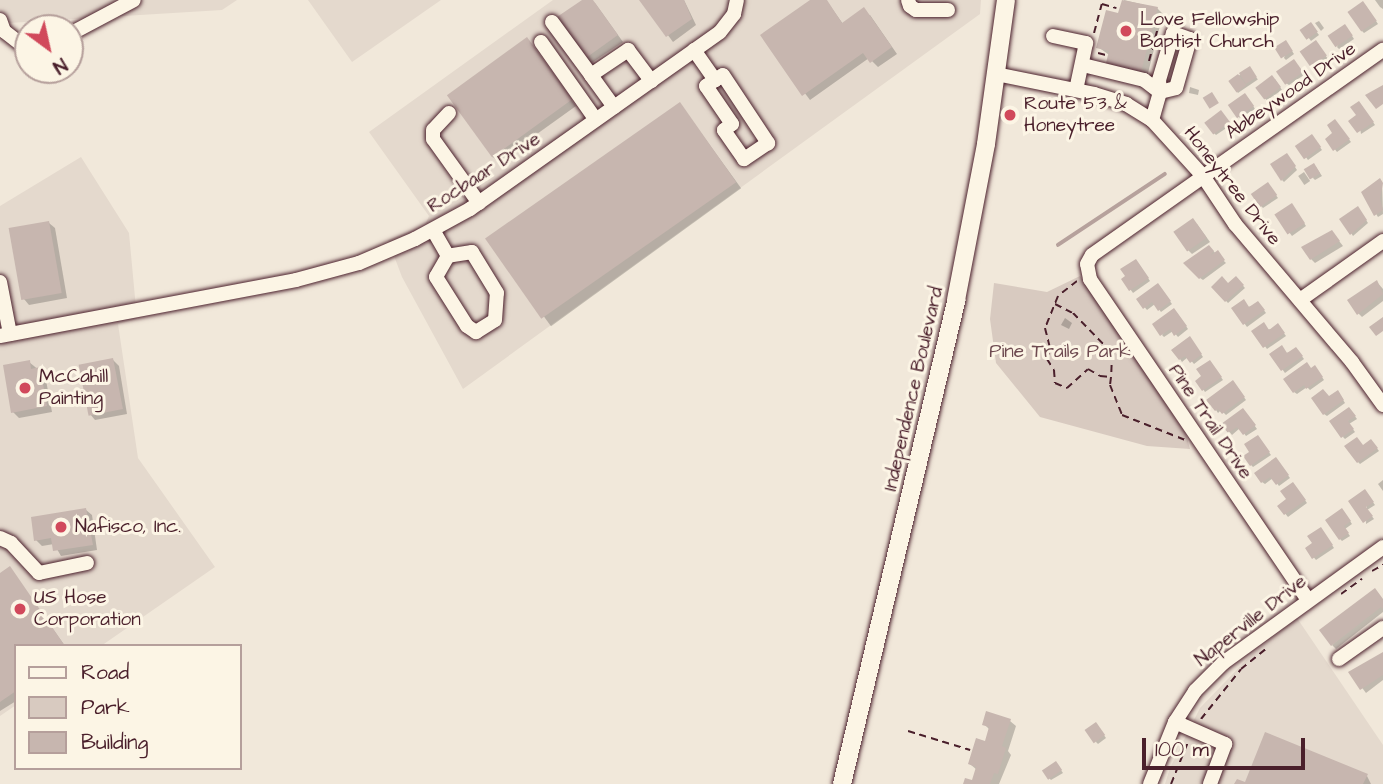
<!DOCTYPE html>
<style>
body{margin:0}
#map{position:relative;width:1383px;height:784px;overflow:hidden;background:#f1e8da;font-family:"Architects Daughter",sans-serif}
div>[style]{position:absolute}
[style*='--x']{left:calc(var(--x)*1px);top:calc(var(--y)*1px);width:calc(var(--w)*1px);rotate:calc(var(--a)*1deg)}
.built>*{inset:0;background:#e4d9cd}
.green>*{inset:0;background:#d8cac0}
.shadow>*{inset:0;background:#0003;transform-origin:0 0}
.stream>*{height:3.5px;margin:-1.75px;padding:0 1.75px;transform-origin:1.75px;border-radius:1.75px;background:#b6a19c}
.building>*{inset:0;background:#c7b6af;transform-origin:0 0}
.path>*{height:2px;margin-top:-1px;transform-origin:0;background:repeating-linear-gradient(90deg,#4a1f2b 0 7px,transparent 0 12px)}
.roads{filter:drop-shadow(0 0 2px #4a1f2b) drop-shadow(0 0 2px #4a1f2b)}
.minor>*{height:14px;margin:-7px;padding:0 7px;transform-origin:7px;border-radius:7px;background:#fcf5e5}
.major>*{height:18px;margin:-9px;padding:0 9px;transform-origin:9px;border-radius:9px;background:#fcf5e5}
.dots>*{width:19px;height:19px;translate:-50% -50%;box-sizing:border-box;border:4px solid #fcf5e5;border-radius:50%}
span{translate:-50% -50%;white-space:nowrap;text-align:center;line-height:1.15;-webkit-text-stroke:6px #fcf5e5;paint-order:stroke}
.poi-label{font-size:19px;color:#4a1f2b}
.left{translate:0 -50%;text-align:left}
.street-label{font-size:19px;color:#4a1f2b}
.park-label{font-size:19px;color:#6e4a50}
.legend{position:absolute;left:14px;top:644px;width:228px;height:126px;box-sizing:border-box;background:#fcf5e5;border:2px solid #b59f9b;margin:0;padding:9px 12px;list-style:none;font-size:21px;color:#4a1f2b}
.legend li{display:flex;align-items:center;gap:14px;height:35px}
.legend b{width:35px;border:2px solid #b59f9b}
.north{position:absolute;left:14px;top:14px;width:70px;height:70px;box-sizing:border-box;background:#fcf5e5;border:2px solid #b59f9b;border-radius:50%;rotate:147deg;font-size:19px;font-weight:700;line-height:28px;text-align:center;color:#4a1f2b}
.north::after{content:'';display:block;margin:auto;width:24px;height:32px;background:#d1495b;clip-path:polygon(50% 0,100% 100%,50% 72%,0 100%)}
.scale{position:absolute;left:1142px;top:738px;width:163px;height:32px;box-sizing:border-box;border:4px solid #4a1f2b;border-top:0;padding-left:9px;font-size:21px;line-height:24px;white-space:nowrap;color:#4a1f2b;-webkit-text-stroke:5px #fcf5e5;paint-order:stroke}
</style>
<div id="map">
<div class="built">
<div style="clip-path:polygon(0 0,237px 0,222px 10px,9px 23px,0 11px)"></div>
<div style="clip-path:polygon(308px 0,441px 0,352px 62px)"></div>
<div style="clip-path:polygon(553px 0,981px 0,980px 14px,463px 389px,402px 277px,388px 240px,425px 225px,429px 216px,369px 132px)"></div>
<div style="clip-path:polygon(81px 157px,129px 233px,137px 319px,118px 324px,138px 458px,215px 567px,101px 646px,16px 646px,16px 705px,0 716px,0 206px)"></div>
<div style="clip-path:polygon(1297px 618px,1383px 745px,1383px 784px,1165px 784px,1170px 768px,1200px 708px,1251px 655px)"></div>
</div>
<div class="green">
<div style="clip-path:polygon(1080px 276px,1186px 434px,1190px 449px,1147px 446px,1040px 417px,996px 363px,990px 319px,994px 283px,1047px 292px)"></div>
</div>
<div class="shadow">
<div style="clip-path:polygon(585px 0,595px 3px,623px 42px,590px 64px,584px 59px)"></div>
<div style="clip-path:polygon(642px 0,684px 0,696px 25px,673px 42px)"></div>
<div style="clip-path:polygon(813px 0,826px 0,843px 24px,870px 15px,897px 54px,878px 67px,869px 58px,810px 100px,762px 36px)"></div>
<div style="clip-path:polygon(1124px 0,1157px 8px,1163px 14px,1146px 81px,1098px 47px,1120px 16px)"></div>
<div style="clip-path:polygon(1375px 0,1383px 0,1383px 9px,1380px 7px)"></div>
<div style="clip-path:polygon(1366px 6px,1378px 24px,1364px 33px,1362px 31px)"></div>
<div style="clip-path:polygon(1319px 21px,1324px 28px,1321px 31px,1315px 23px)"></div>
<div style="clip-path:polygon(1313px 27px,1319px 35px,1311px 41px,1303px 30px)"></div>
<div style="clip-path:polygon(1347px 28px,1354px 39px,1339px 49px,1337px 47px)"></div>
<div style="clip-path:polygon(527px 39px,576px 106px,498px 162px,492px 156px)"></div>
<div style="clip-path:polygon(1288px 45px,1294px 54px,1286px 60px,1284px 58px)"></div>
<div style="clip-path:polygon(1318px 45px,1328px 59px,1314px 68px,1312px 66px)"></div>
<div style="clip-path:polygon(1296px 64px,1304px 75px,1289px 85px,1286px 83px)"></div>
<div style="left:1250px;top:68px;width:14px;height:24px;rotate:56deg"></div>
<div style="clip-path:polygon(1275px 79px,1282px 90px,1267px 100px,1264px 98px)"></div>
<div style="clip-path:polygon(1190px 87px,1199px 90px,1198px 95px,1189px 93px)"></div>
<div style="clip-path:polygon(1248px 98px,1255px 109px,1240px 118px,1238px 116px)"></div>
<div style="left:680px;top:104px;width:104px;height:235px;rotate:54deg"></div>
<div style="clip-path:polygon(1361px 105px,1375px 125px,1361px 134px,1358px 116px)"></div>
<div style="clip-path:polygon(1224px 115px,1231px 125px,1216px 135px,1214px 133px)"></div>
<div style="clip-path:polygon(1337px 123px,1351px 142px,1337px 152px,1327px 139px,1335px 133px)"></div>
<div style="clip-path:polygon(1314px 139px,1322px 150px,1308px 160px,1297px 145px)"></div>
<div style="clip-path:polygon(1289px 158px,1297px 170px,1284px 182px,1282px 180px)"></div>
<div style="clip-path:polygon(1316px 167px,1322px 176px,1315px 180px,1313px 178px)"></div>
<div style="left:1304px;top:172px;width:11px;height:7px;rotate:56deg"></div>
<div style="clip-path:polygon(1382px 183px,1383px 214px,1378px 217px,1363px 192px)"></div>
<div style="clip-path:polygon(1270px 187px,1278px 198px,1263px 208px,1261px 206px)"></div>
<div style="clip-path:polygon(1294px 208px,1306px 226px,1292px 236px,1277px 216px)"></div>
<div style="clip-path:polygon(1360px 211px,1368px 223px,1353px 236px,1351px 233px)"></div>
<div style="clip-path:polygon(49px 223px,55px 228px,67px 298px,29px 305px,24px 299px)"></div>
<div style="clip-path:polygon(1197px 224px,1210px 242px,1192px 254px,1188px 250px)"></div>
<div style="clip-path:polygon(1332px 232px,1343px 246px,1315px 263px,1311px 259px)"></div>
<div style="clip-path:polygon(1209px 247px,1226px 263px,1203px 280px,1200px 278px)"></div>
<div style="clip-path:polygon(1138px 263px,1150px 281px,1133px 293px,1123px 279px)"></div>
<div style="clip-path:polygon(1236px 278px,1245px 288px,1228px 303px,1213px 287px,1228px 285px)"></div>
<div style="clip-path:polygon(1377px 282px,1383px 289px,1383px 301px,1362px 317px,1358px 313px)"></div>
<div style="clip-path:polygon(1160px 288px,1172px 304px,1161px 312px,1155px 304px,1147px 310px,1138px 299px)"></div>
<div style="clip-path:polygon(1260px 305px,1266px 313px,1247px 327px,1234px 309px)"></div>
<div style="clip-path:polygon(1177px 313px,1188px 329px,1178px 337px,1173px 331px,1164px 337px,1162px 335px)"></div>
<div style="clip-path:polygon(1065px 318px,1072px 323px,1069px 329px,1061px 325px)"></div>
<div style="clip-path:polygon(1280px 328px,1286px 336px,1267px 349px,1254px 331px)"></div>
<div style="clip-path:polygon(1192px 341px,1203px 357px,1194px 364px,1188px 357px,1182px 362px,1180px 359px)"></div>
<div style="clip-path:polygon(1298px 351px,1304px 359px,1285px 373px,1272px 355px)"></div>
<div style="clip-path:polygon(113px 360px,119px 366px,127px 414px,95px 420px,90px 414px)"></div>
<div style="clip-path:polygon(29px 362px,45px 375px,52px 412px,19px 418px,13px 412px)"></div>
<div style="clip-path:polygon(1212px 365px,1223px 380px,1205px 392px,1203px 389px)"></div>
<div style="clip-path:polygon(1311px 370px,1317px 370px,1324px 380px,1310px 390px,1307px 387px,1297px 394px,1294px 392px)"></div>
<div style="clip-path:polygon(1235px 385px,1246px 400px,1226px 415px,1221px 410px,1218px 413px,1216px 410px)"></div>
<div style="clip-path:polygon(1340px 395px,1345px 403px,1327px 416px,1324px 414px,1329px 398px)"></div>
<div style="clip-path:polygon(1351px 411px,1357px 419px,1349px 424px,1355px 432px,1345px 439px,1343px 437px)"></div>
<div style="clip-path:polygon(1245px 412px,1257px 429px,1246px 436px,1240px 428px,1232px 435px,1223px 424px)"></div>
<div style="clip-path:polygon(1260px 440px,1271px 455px,1253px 467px,1251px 465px)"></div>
<div style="clip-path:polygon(1373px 443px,1379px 451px,1360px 464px,1358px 462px,1363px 447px)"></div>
<div style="clip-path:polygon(1278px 462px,1290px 478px,1279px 486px,1273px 478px,1265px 484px,1262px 482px)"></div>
<div style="clip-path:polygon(1383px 480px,1383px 491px,1378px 484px)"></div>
<div style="clip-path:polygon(1295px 486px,1307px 503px,1288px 517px,1279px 506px,1288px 500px)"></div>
<div style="clip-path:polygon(1367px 494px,1375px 505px,1367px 510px,1374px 519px,1366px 524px)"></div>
<div style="clip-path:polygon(86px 510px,92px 515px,97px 550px,61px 556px,54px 544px,42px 546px,36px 540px)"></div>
<div style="clip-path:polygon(1344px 512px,1352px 524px,1345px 529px,1350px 536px,1342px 541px,1340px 539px)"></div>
<div style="clip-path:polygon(1323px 532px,1334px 548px,1316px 560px,1307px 549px)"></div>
<div style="clip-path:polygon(10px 568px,65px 646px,16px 646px,16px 701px,0 711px,0 575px)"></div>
<div style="clip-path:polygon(1383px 600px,1383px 612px,1336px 649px,1332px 645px)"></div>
<div style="clip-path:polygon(1383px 655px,1383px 680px,1366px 693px,1351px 673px)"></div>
<div style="clip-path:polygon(1010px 721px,1016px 726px,1008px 751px,1011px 755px,999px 784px,965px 784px,973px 783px,977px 770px,970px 764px,986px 743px,990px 730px,984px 724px)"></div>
<div style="clip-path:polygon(1098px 727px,1106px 738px,1098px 744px,1096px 742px)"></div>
<div style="clip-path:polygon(1058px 766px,1063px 773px,1051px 780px,1049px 778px)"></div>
<div style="clip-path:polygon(1367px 776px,1371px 784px,1246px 784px)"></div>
</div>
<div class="stream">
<div style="--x:1058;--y:245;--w:128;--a:-33.6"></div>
</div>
<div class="building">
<div style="clip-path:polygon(582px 0,593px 0,618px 35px,583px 60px,554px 19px)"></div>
<div style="clip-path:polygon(639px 0,684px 0,692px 19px,666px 37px)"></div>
<div style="clip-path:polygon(810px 0,827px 0,842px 23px,864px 7px,892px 47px,870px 63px,863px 53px,802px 96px,760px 35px)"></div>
<div style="clip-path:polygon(1122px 0,1158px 7px,1140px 76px,1105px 67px,1109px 51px,1096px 48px,1106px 10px,1118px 13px)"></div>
<div style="left:1363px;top:1px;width:24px;height:19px;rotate:55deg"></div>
<div style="left:1311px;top:22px;width:12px;height:14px;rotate:55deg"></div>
<div style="left:1345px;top:24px;width:14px;height:21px;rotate:56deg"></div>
<div style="left:527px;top:37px;width:77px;height:99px;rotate:54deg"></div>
<div style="left:1286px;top:40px;width:13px;height:14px;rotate:58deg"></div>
<div style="left:1316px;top:40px;width:19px;height:20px;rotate:55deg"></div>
<div style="left:1294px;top:59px;width:16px;height:22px;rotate:55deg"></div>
<div style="left:1250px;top:66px;width:13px;height:13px;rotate:58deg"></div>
<div style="left:1238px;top:74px;width:14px;height:12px;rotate:54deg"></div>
<div style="left:1272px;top:75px;width:15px;height:21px;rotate:53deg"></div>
<div style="clip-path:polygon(1383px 85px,1383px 104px,1376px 109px,1365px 95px)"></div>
<div style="left:1212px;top:92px;width:13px;height:11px;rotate:58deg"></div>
<div style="left:1245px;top:93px;width:16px;height:21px;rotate:55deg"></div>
<div style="clip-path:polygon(1359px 101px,1374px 122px,1357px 133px,1348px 121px,1356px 115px,1350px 107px)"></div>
<div style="left:680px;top:102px;width:98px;height:238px;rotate:55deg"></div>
<div style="left:1221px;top:110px;width:15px;height:21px;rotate:53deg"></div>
<div style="clip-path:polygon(1335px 119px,1350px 139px,1333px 151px,1325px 139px,1332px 133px,1327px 125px)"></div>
<div style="left:1312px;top:134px;width:16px;height:21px;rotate:55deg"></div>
<div style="clip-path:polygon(1287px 153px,1296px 166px,1281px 181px,1270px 164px)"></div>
<div style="left:1314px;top:163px;width:12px;height:12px;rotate:59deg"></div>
<div style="clip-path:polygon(1380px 178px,1383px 183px,1380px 199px,1383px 210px,1374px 216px,1361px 192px)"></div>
<div style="left:1268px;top:182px;width:16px;height:21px;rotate:55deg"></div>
<div style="left:1292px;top:203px;width:24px;height:21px;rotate:57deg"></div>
<div style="clip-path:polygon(1358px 206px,1367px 220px,1350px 235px,1339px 219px)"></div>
<div style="left:1193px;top:218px;width:24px;height:24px;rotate:55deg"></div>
<div style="left:49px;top:221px;width:73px;height:41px;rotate:80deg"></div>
<div style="clip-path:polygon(1332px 230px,1340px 241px,1310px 260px,1301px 247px)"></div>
<div style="clip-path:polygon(1209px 245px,1214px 251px,1210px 256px,1218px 250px,1225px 260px,1199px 279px,1183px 263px)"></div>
<div style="clip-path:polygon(1136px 259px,1149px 278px,1129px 291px,1121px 279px,1125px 276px,1120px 269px)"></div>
<div style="clip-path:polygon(1222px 276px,1228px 283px,1236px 276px,1244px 285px,1225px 302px,1211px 287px)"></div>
<div style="clip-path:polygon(1377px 280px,1383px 294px,1357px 315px,1347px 300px)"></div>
<div style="clip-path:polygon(1158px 283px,1171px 301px,1158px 311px,1152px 302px,1143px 309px,1136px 299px)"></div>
<div style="clip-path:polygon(1244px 299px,1249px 307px,1258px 301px,1265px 310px,1243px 325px,1231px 308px)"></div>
<div style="clip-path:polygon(1174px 308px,1187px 326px,1174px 336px,1170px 329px,1160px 336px,1152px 324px)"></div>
<div style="clip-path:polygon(1383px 317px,1383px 331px,1376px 336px,1369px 327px)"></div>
<div style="clip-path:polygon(1264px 322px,1269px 330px,1278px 323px,1285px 333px,1263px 348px,1251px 331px)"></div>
<div style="clip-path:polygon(1190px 336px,1202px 354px,1190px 363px,1185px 356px,1179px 360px,1171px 350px)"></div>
<div style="clip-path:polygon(1282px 345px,1287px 353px,1296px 347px,1303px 356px,1281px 371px,1269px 354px)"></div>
<div style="left:113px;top:358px;width:52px;height:35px;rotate:79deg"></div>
<div style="clip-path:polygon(30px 360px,31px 369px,40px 367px,47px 406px,11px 413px,3px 365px)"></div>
<div style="clip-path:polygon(1210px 360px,1222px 377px,1202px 391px,1195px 381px,1201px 376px,1196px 369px)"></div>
<div style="clip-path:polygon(1307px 362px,1311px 368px,1315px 365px,1323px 377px,1306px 389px,1304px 385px,1293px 393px,1283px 379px)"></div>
<div style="clip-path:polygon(1233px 380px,1245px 397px,1222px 414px,1218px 409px,1215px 411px,1206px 400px)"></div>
<div style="clip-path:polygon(1323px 389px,1329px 396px,1338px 390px,1344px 400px,1323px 415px,1311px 398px)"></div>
<div style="clip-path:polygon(1349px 407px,1356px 416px,1348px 421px,1354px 429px,1341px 438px,1329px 421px)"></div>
<div style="clip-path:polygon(1243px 408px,1256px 425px,1243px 435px,1237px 427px,1228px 433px,1221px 424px)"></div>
<div style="clip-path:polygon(1258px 435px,1270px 452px,1250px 466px,1243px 456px,1249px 452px,1244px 444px)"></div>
<div style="clip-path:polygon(1357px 437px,1363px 445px,1371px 439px,1378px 448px,1357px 463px,1344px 446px)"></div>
<div style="clip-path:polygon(1276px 457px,1289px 475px,1276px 485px,1270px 477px,1261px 483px,1254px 473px)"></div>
<div style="clip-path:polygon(1293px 482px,1306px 500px,1284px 515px,1277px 506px,1286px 499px,1280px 491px)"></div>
<div style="clip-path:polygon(1365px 489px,1374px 502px,1366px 507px,1373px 516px,1363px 523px,1348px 501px)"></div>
<div style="clip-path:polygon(86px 508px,93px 545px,53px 551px,51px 538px,34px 541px,31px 517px)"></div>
<div style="clip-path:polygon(1342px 508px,1351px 521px,1344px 526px,1349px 533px,1339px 540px,1325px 520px)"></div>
<div style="clip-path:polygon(1321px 527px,1333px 545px,1312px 559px,1305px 548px,1312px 543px,1307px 536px)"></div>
<div style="clip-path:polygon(10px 566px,65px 646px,16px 646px,16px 691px,0 702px,0 573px)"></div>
<div style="clip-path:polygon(1375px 588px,1383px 599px,1383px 609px,1381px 607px,1331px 646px,1319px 630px)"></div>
<div style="clip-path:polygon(1383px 652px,1383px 675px,1360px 690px,1348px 672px)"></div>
<div style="clip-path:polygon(986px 711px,1011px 719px,1002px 746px,1006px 748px,998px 774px,994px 773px,990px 784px,963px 784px,965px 778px,972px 780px,976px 767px,968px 764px,976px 738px,985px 741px,989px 727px,982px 725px)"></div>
<div style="left:1096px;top:722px;width:16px;height:14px;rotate:55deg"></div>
<div style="clip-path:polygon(1265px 732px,1368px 774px,1363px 784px,1234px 784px,1237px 779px,1245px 782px)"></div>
<div style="left:1056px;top:761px;width:11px;height:17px;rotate:56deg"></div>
</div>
<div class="path">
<div style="--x:1094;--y:33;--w:30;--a:-75"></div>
<div style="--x:1102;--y:4;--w:15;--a:16"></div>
<div style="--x:1098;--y:53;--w:8;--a:14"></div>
<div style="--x:1149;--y:61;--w:38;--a:-75"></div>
<div style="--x:1077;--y:281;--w:24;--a:142"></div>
<div style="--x:1058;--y:296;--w:35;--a:112"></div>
<div style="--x:1045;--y:328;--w:21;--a:76"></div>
<div style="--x:1050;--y:348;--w:11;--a:105"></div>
<div style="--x:1047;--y:359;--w:13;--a:58"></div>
<div style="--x:1054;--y:370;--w:13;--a:86"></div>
<div style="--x:1055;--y:383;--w:13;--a:23"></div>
<div style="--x:1067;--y:388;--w:28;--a:-42"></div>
<div style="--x:1088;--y:369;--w:14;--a:30"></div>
<div style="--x:1100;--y:376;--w:11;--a:5"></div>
<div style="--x:1111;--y:377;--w:8;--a:97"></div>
<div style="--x:1110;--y:385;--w:32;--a:68"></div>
<div style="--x:1122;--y:415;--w:68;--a:21.6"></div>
<div style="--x:1055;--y:304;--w:20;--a:27"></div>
<div style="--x:1073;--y:313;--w:56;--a:45.7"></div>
<div style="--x:1112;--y:353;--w:23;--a:92"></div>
<div style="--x:1372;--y:571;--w:13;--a:-29"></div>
<div style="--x:1341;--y:594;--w:26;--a:-36"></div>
<div style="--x:1201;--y:719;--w:64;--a:-51.3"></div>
<div style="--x:1241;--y:669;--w:32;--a:-39"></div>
<div style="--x:908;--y:731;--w:65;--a:17"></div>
<div style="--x:1171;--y:784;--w:45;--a:-68"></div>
</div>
<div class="roads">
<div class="minor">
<div style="--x:908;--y:0;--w:6;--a:72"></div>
<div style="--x:910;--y:6;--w:7;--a:34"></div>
<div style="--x:916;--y:10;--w:32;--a:0"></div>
<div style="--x:0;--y:20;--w:12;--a:70"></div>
<div style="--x:4;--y:31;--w:31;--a:38"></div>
<div style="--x:552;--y:22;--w:66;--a:53.7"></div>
<div style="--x:70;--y:34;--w:72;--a:-28"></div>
<div style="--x:1053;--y:36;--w:34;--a:12"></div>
<div style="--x:1086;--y:43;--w:48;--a:102"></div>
<div style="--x:541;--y:42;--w:95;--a:54.8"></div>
<div style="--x:694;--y:50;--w:37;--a:55"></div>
<div style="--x:715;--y:80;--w:9;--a:-32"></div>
<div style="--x:723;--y:75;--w:82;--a:56.5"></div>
<div style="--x:768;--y:143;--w:29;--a:146"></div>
<div style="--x:744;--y:159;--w:35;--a:-125"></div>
<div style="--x:724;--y:130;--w:10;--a:-37"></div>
<div style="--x:732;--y:124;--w:46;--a:-124.4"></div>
<div style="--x:706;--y:86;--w:11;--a:-34"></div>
<div style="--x:1083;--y:65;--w:63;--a:13.8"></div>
<div style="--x:1144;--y:80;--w:20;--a:37"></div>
<div style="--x:996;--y:74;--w:100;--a:11.5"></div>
<div style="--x:1094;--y:94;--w:34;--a:17"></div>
<div style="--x:1126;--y:104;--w:31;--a:32"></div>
<div style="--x:1152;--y:120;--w:76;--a:47.7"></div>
<div style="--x:1203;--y:176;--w:58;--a:56.3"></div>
<div style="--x:1235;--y:224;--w:181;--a:49.7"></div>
<div style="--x:1352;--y:362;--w:53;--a:54.2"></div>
<div style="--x:614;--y:107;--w:39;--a:-126"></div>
<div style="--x:591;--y:75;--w:45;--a:-34"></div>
<div style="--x:628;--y:50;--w:39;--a:53"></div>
<div style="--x:449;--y:113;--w:23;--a:133"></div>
<div style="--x:433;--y:130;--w:9;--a:90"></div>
<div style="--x:433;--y:139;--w:79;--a:54.3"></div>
<div style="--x:1152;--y:120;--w:29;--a:-74"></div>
<div style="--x:1160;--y:92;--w:16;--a:-14"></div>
<div style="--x:1176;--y:88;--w:51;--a:-74.1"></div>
<div style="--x:1190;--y:39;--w:18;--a:-161"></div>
<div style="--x:1173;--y:33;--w:49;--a:106.6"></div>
<div style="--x:1159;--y:80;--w:12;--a:85"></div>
<div style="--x:433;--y:230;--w:30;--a:60"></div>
<div style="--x:448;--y:256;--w:24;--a:120"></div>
<div style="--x:436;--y:277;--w:58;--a:57.7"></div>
<div style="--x:467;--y:326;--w:11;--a:34"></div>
<div style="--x:476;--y:332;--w:22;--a:-32"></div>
<div style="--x:495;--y:320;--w:27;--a:-86"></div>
<div style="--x:497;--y:293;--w:48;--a:-121.4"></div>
<div style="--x:472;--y:252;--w:24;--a:171"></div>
<div style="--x:0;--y:282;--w:53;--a:79.1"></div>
<div style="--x:1300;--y:300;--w:102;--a:-35.4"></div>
<div style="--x:0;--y:336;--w:301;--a:-10.7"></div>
<div style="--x:296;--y:280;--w:65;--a:-15.1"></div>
<div style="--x:359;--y:263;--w:61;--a:-23.2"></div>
<div style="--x:415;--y:239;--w:63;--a:-28.6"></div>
<div style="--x:470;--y:209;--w:306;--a:-35.3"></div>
<div style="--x:720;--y:32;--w:23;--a:-52"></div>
<div style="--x:734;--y:14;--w:14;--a:-78"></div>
<div style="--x:0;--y:538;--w:12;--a:24"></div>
<div style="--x:11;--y:543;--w:41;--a:47"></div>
<div style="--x:39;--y:573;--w:49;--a:-11.8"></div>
<div style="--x:1308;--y:600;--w:388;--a:-124.2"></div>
<div style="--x:1090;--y:279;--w:15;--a:-101"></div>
<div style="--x:1087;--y:264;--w:10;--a:-61"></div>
<div style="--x:1092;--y:255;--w:356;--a:-35.2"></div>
<div style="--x:1339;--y:659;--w:54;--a:-35.2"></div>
<div style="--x:1175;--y:722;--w:55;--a:23.7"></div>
<div style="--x:1225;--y:744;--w:43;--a:110.6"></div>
<div style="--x:1150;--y:784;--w:67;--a:-68"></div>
<div style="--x:1175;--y:722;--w:37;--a:-57"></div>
<div style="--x:1195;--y:691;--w:40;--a:-45"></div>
<div style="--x:1223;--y:663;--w:198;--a:-35.9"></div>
</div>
<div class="major">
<div style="--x:842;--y:784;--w:497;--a:-76.7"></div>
<div style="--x:956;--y:300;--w:159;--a:-79.1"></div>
<div style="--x:986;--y:144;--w:145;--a:-82.1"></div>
</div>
</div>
<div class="dots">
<div style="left:1126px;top:31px;background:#d1495b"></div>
<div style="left:1010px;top:115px;background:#d1495b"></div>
<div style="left:25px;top:388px;background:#d1495b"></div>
<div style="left:61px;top:527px;background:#d1495b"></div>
<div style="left:20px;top:609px;background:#d1495b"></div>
</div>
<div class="poi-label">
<span class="left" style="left:1140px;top:31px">Love Fellowship<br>Baptist Church</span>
<span class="left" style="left:1024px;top:115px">Route 53 &amp;<br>Honeytree</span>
<span class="left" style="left:39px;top:388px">McCahill<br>Painting</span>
<span class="left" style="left:75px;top:527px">Nafisco, Inc.</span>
<span class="left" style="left:34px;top:609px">US Hose<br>Corporation</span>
</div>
<div class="street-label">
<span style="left:1291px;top:91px;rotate:-35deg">Abbeywood Drive</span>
<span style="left:484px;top:173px;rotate:-33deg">Rocbaar Drive</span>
<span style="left:1232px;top:186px;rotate:52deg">Honeytree Drive</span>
<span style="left:914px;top:389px;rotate:-77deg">Independence Boulevard</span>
<span style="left:1210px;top:422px;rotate:56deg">Pine Trail Drive</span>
<span style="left:1251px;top:621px;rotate:-38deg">Naperville Drive</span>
</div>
<div class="park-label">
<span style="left:1060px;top:352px">Pine Trails Park</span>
</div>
<ul class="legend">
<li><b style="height:9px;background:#fcf5e5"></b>Road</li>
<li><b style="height:19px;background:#d8cac0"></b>Park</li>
<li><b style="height:19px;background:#c7b6af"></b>Building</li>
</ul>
<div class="north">N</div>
<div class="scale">100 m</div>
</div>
